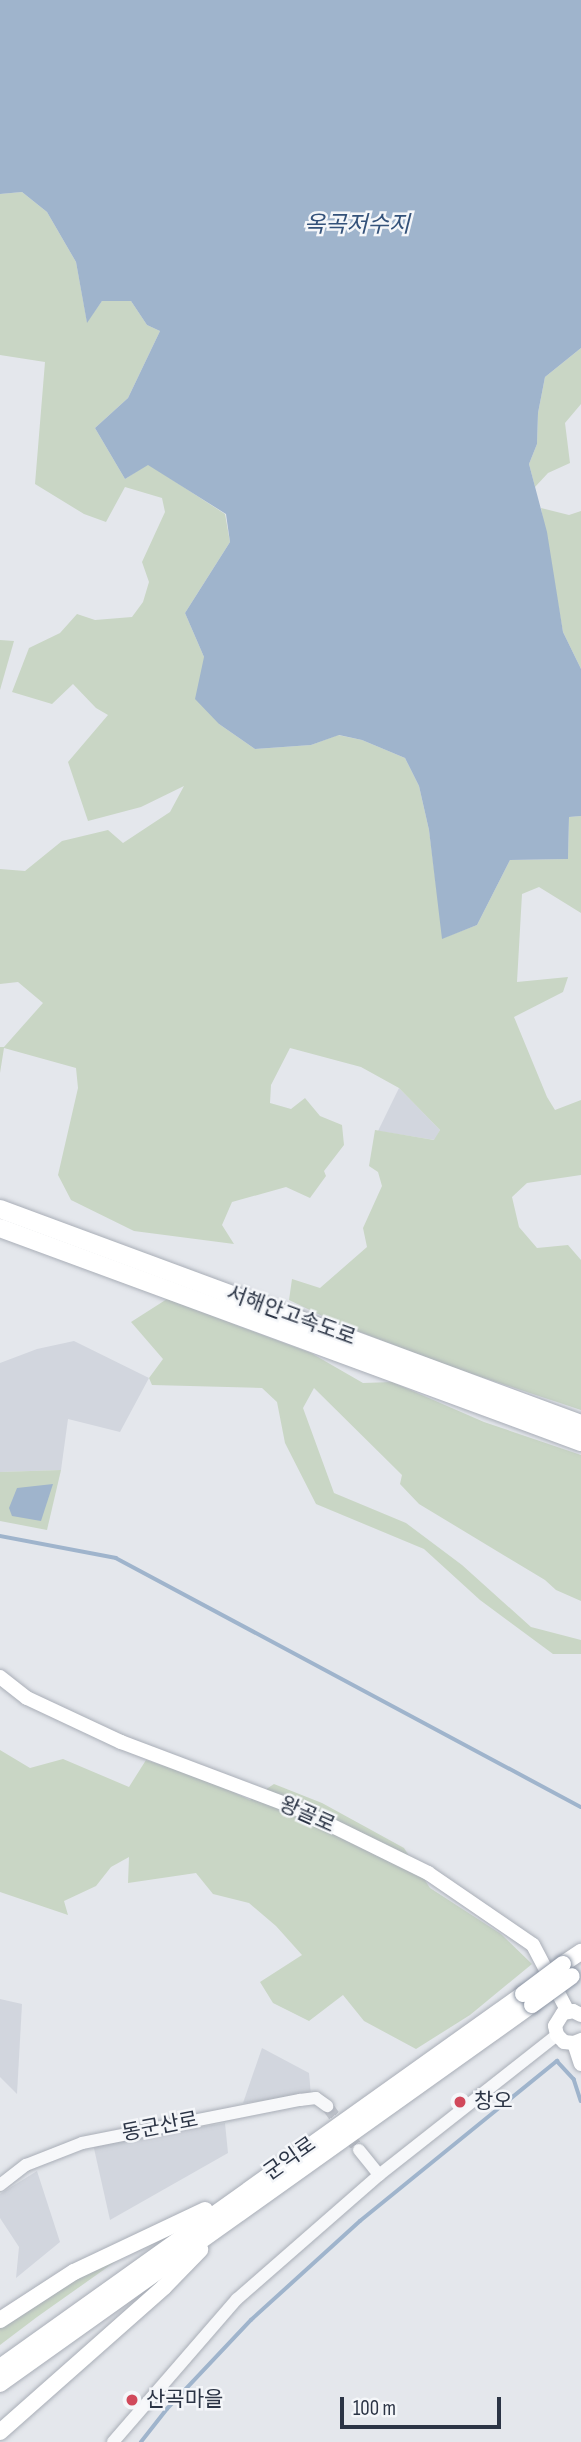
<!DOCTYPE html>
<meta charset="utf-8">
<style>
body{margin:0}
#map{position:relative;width:581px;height:2442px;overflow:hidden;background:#e4e7ec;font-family:"Sofia Sans Condensed","Noto Sans KR",sans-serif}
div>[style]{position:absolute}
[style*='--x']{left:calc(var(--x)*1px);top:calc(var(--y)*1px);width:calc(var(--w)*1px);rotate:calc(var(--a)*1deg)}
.built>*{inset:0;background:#d2d6de}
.green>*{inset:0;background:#c9d6c5}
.water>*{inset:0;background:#9fb4cc}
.stream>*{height:3.5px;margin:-1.75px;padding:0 1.75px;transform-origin:1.75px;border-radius:1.75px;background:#9fb4cc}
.tertiary-tunnel>*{height:12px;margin-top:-6px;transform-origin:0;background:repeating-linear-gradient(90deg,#bfc3cb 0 12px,transparent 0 18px)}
.roads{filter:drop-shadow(0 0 2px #a9aeb7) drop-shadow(0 0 2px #a9aeb7)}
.tertiary>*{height:12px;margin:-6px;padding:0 6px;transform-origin:6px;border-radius:6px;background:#f7f8fa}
.secondary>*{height:14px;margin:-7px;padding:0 7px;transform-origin:7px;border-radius:7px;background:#fff}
.trunk>*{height:16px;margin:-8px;padding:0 8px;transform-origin:8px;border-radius:8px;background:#fff}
.motorway>*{height:18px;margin:-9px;padding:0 9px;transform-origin:9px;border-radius:9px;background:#fff}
.bridges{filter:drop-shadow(0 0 2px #8b94a3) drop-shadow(0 0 2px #8b94a3)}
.trunk-bridge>*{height:16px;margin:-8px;padding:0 8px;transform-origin:8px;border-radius:8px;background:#fff}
.dots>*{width:19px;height:19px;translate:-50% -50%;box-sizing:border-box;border:4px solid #f4f6f9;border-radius:50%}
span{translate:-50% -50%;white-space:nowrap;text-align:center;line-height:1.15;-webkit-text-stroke:5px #f4f6f9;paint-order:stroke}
.street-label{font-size:21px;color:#2b3445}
.poi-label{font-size:21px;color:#2b3445}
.left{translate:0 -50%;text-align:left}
.water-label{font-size:23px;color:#34527a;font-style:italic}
.scale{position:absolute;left:340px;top:2397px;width:161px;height:32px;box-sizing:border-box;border:4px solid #2b3445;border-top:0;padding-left:9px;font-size:21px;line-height:24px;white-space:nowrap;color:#2b3445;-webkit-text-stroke:5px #f4f6f9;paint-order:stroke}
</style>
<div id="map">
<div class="built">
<div style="clip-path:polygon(399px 1088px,440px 1130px,435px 1140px,378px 1131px)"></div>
<div style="clip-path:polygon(74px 1341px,149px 1378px,120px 1432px,68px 1419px,61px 1470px,0 1472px,0 1363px,37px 1349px)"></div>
<div style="clip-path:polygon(0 1999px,22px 2004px,17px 2094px,0 2077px)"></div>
<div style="clip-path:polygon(262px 2048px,309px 2073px,311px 2095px,243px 2103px)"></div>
<div style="clip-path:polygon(225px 2123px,228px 2153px,110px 2220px,93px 2144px)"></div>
<div style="clip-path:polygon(37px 2171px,60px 2242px,16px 2278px,19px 2247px,0 2218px,0 2194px)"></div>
</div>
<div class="green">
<div style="clip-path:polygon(22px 192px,47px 212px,76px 262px,87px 322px,102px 301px,131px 301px,147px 325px,160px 331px,128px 398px,95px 428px,125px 479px,148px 464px,225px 514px,230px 542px,185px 613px,204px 657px,219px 724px,255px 749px,311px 745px,338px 735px,362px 740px,405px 758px,419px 786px,429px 830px,443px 938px,477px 925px,510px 860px,568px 859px,569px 817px,581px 816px,581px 913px,539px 887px,522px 894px,517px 982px,568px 977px,563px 992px,514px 1017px,547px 1097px,555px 1110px,581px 1100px,581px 1175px,527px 1183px,512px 1197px,519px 1227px,537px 1248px,568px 1245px,581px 1260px,581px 1410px,454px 1368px,339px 1324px,289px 1300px,292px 1279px,320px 1288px,367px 1247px,363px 1228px,382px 1186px,378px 1172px,369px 1166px,375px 1130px,434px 1140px,440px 1130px,399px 1088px,361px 1067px,290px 1048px,271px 1085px,270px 1103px,291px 1109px,305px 1098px,320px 1116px,342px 1125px,344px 1145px,324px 1171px,326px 1176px,310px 1198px,286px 1187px,232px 1202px,222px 1225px,234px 1244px,134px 1231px,71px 1200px,58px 1175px,78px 1088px,76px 1068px,4px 1048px,0 1073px,0 1047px,4px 1047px,43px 1003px,18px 982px,0 984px,0 869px,25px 871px,62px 841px,108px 830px,123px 843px,170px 812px,184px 786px,141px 807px,88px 821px,68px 762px,108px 715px,96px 708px,73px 684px,52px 704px,12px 692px,29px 648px,60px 633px,77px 614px,95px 620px,132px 617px,143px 602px,149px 582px,142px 562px,165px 512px,162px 498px,125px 487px,106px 522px,84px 514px,35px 484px,45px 362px,0 355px,0 194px)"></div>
<div style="clip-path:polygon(581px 348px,581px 404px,565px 423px,570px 463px,548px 473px,535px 487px,529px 464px,537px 444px,538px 413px,545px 377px)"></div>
<div style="clip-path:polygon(541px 508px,569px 515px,581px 511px,581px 669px,563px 632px)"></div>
<div style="clip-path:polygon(0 640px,14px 641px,0 690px)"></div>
<div style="clip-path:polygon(167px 1299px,311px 1353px,363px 1383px,392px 1382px,484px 1422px,581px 1455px,581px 1601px,556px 1590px,545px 1580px,419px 1504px,400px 1484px,402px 1475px,314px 1388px,303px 1408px,334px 1493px,406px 1523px,462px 1565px,531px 1627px,581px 1640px,581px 1654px,553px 1654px,480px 1600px,424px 1549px,316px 1504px,285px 1443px,277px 1402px,262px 1388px,152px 1385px,149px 1378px,163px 1359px,131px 1322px)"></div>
<div style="clip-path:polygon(61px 1470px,47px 1530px,0 1521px,0 1472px)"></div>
<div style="clip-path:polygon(0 1750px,30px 1768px,63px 1759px,129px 1787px,146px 1760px,210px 1781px,250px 1800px,274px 1784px,322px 1803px,404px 1848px,430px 1888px,501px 1934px,532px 1964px,470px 2015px,416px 2049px,364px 2021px,343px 1995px,309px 2021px,273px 2003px,260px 1982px,302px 1955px,276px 1926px,249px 1903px,213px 1894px,196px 1873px,128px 1883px,129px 1857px,111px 1867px,96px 1886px,64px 1901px,68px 1915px,0 1892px)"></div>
<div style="clip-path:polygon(160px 2230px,37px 2317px,0 2345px,0 2320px)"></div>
</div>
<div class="water">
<div style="clip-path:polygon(0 0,581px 0,581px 348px,545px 377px,538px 413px,537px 444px,529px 464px,547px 532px,563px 632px,581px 669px,581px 816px,569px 817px,568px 859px,510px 860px,477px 925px,442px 939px,429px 830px,419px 786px,405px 758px,362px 740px,339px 735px,311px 745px,255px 749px,219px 724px,195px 699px,204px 657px,185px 613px,230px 542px,226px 514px,148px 465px,125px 479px,95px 428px,128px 398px,160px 331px,147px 325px,131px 301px,102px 301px,87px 323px,76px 262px,47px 212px,22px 192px,0 194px)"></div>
<div style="clip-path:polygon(53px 1484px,41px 1521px,12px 1516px,9px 1508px,17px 1488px)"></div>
</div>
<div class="stream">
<div style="--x:0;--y:1536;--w:118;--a:10.7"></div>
<div style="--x:116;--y:1558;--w:527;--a:28.17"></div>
<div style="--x:141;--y:2442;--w:42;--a:-51.8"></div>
<div style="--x:167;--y:2409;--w:122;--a:-46.7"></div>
<div style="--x:251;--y:2320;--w:147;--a:-42.2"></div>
<div style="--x:360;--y:2221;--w:254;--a:-39.1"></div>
<div style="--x:557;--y:2061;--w:25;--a:47"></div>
<div style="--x:574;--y:2079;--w:23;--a:72"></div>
</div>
<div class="tertiary-tunnel">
<div style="--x:327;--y:2106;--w:54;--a:54"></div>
</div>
<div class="roads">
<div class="tertiary">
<div style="--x:359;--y:2150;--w:32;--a:51"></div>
<div style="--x:0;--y:2185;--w:33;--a:-38"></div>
<div style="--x:26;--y:2165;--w:60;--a:-21.4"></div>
<div style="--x:82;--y:2143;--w:222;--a:-11.2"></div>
<div style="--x:300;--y:2100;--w:16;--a:-7"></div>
<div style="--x:316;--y:2098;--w:14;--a:36"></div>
<div style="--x:113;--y:2442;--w:189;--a:-49.1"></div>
<div style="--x:237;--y:2299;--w:189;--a:-41.1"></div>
<div style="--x:379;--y:2175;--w:226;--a:-38.2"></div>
</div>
<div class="secondary">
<div style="--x:0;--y:1677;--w:34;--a:38"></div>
<div style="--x:27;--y:1698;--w:104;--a:25.1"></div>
<div style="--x:121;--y:1742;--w:189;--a:20.7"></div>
<div style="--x:298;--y:1809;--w:145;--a:26.2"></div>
<div style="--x:428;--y:1873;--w:127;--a:34.4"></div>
<div style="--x:533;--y:1945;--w:76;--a:62.4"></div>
<div style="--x:581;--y:2015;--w:9;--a:-153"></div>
<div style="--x:573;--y:2011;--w:10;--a:169"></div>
<div style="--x:563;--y:2013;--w:15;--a:122"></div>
<div style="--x:555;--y:2026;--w:9;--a:77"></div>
<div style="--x:557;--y:2035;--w:10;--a:45"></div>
<div style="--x:564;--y:2042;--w:10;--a:6"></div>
<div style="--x:574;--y:2043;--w:8;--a:-23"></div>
<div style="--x:574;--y:2043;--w:22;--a:72"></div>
</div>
<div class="trunk">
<div style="--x:563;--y:1964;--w:22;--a:-34"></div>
<div style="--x:0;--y:2320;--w:88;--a:-33"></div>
<div style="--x:74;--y:2272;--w:145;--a:-25.3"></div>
<div style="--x:0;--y:2367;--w:642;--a:-35.5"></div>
<div style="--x:0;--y:2384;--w:653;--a:-35.47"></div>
<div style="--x:0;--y:2432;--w:219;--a:-41.5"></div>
<div style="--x:164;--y:2287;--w:52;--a:-45.8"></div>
</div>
<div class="motorway">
<div style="--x:0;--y:1209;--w:620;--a:20.31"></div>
<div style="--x:0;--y:1228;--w:619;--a:20.22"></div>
</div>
</div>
<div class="bridges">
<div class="trunk-bridge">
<div style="--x:523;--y:1994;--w:50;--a:-36.9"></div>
<div style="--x:532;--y:2005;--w:49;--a:-35.9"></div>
</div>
</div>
<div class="dots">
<div style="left:460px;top:2102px;background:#d1495b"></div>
<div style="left:132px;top:2400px;background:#d1495b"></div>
</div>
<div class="street-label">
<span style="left:291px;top:1316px;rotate:20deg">서해안고속도로</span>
<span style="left:307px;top:1815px;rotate:24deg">왕골로</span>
<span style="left:160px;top:2127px;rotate:-11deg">동군산로</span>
<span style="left:290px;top:2159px;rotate:-35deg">군익로</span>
</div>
<div class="poi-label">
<span class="left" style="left:474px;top:2102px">창오</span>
<span class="left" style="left:146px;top:2400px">산곡마을</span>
</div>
<div class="water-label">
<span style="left:357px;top:225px">옥곡저수지</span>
</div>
<div class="scale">100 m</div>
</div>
